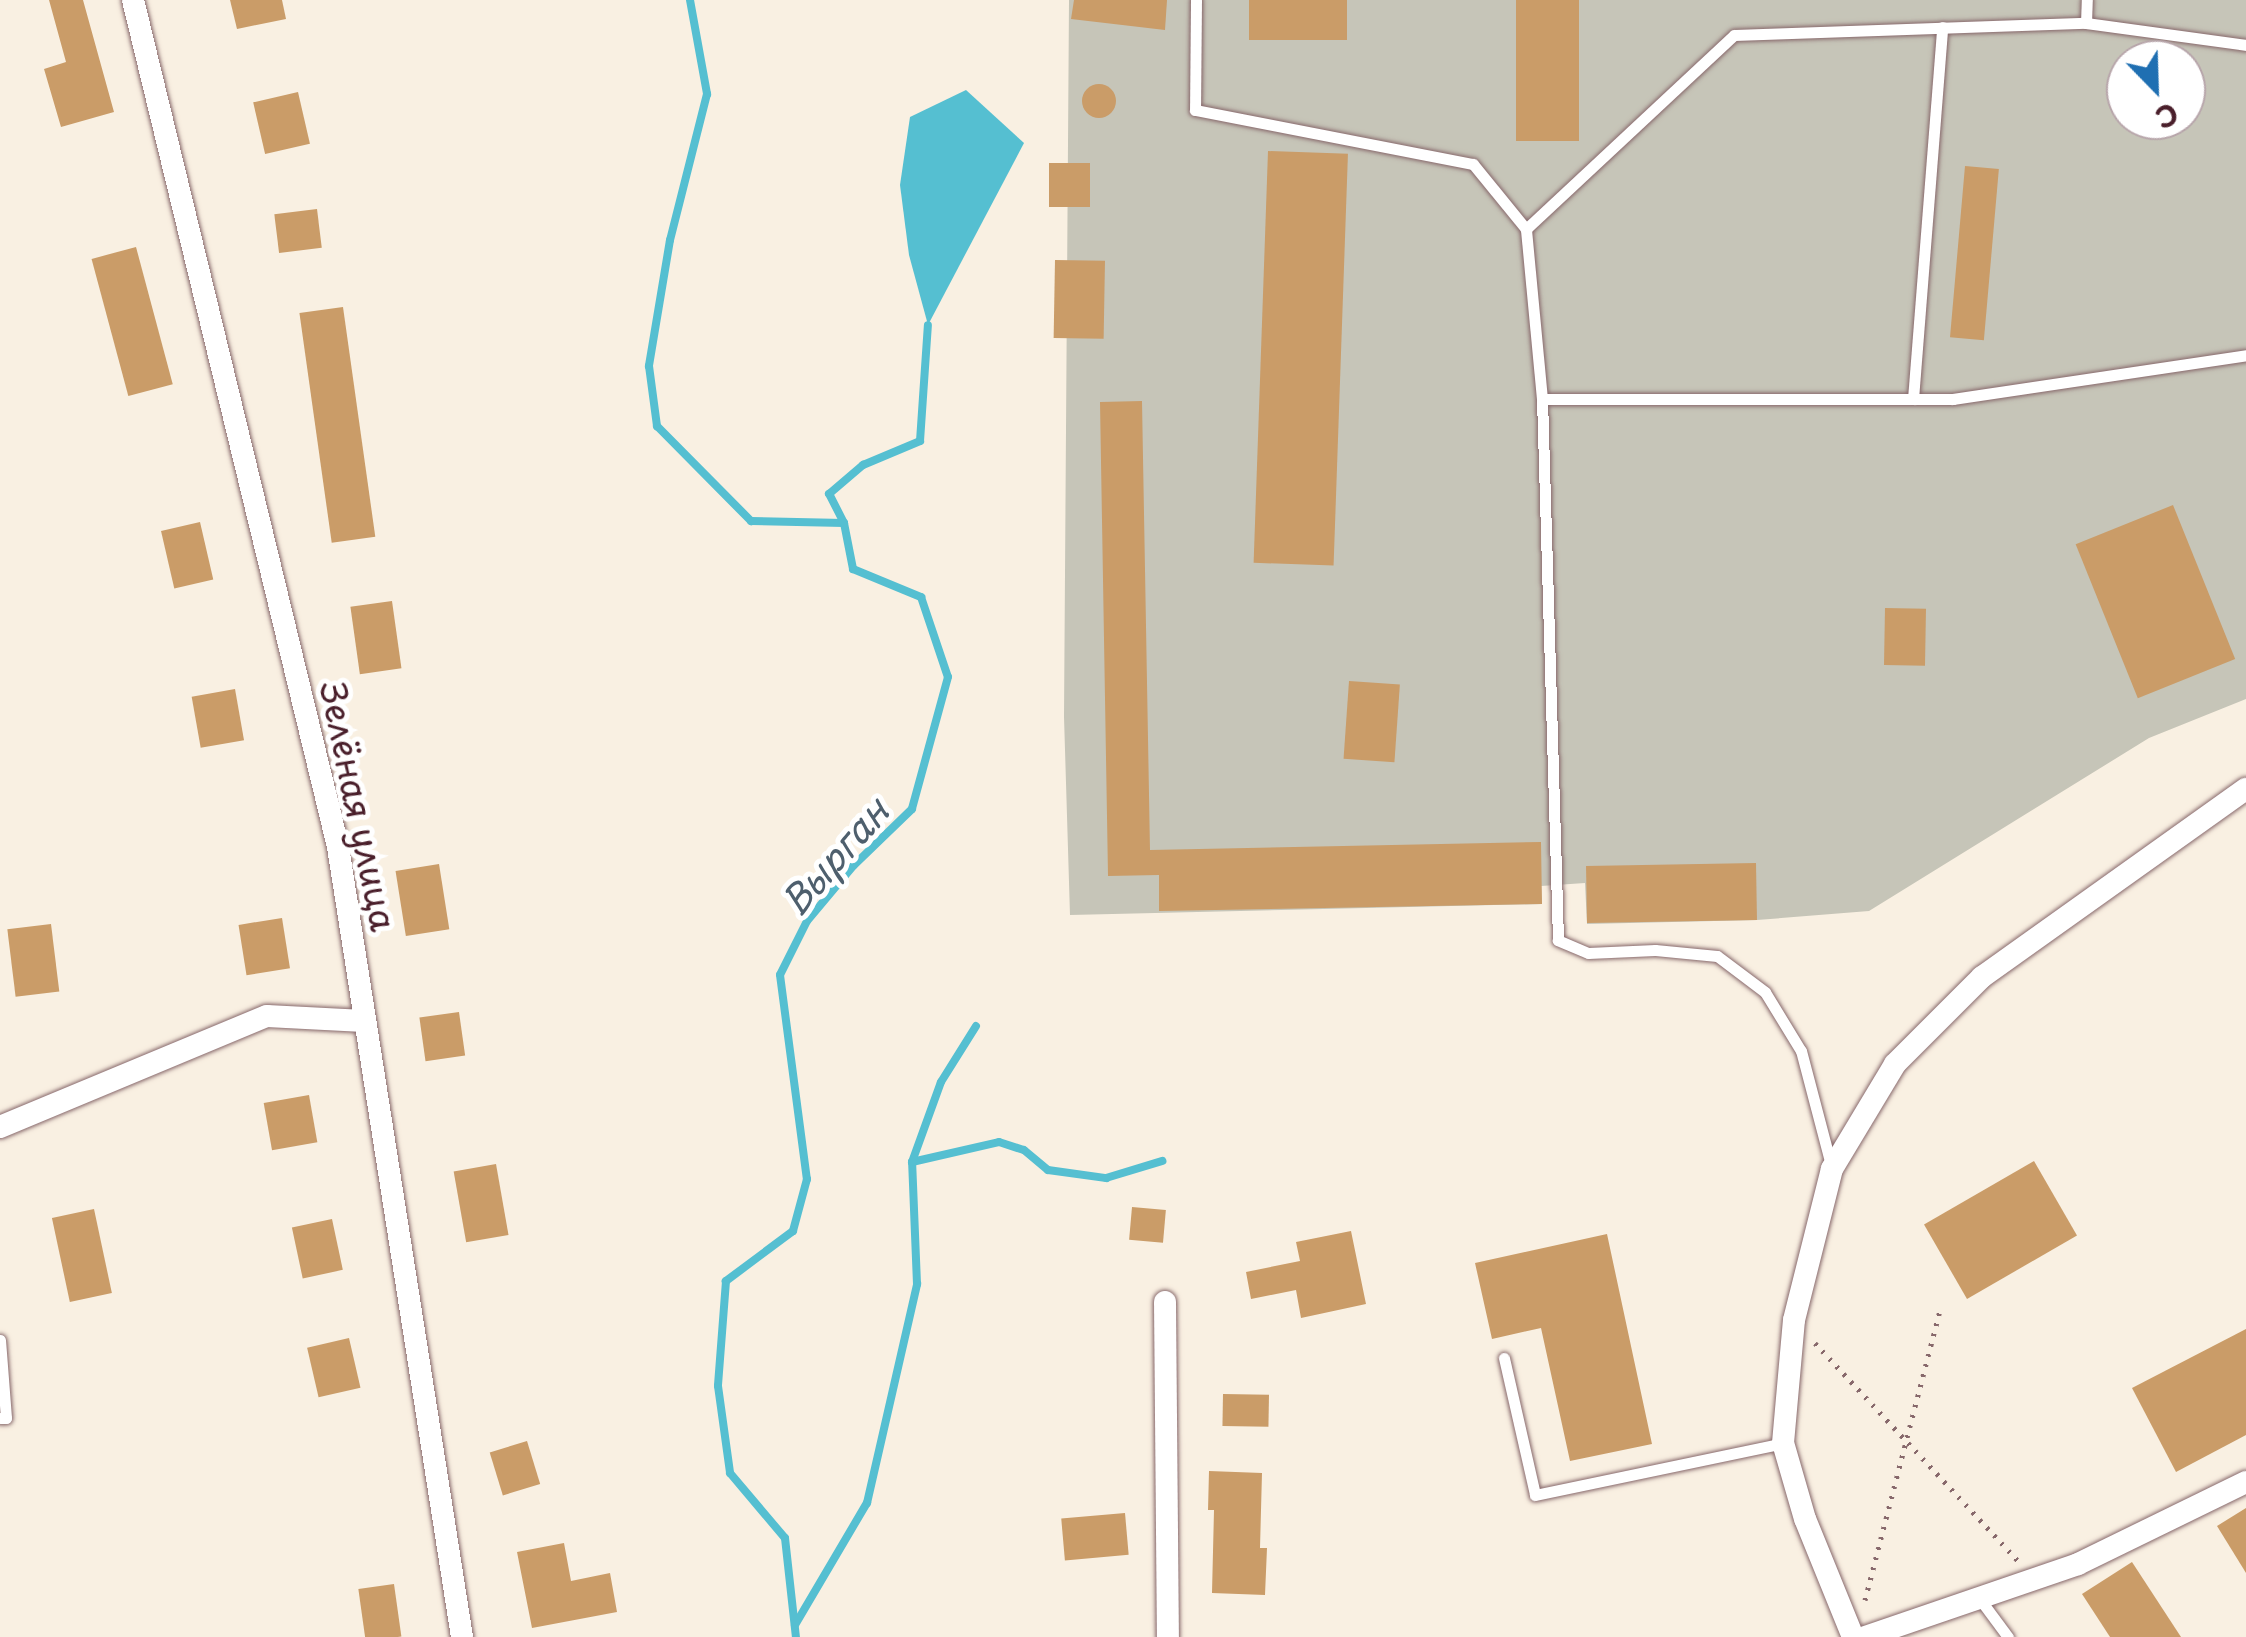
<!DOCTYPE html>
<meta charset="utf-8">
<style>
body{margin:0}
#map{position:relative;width:2246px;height:1637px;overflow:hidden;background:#f9f0e2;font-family:"Playpen Sans",sans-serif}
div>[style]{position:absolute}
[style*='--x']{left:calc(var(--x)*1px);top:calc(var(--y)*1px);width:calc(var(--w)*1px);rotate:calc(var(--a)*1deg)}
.industrial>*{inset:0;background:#c6c5b8}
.water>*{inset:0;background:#55bfd1}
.stream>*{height:8px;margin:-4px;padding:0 4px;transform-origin:4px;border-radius:4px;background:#55bfd1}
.building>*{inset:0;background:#ca9c68;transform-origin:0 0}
.round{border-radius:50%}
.path>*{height:5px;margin-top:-2.5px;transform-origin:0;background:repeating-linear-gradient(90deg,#87686b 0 2.5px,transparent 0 10.5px)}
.roads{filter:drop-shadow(0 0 2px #87686b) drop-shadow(0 0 2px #87686b)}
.lane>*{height:11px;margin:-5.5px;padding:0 5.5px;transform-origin:5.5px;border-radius:5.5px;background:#fff}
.street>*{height:22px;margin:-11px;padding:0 11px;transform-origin:11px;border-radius:11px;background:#fff}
span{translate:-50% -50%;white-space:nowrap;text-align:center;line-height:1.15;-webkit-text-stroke:10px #fff;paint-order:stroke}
.street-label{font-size:35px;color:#4a1f2b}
.water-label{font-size:38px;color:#4e5f6d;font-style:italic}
.north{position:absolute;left:2106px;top:40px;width:100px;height:100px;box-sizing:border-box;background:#fff;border:2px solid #b7a5aa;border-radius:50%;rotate:157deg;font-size:28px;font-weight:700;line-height:40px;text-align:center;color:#4a1f2b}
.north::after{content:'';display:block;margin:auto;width:35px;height:45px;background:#1f6fb2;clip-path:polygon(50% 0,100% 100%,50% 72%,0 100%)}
</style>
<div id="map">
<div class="industrial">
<div style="clip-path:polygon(evenodd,1069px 0,2246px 0,2246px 699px,2149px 738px,1869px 911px,1757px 920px,1587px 924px,1585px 883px,1541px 886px,1542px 904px,1070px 915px,1064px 717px,1069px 0,2126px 60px,2186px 60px,2186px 120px,2126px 120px,2126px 60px)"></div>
</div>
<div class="water">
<div style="clip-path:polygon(966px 90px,1024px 143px,928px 325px,909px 255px,900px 185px,910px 117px)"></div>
</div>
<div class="stream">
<div style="--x:690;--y:0;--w:96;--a:79.7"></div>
<div style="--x:707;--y:94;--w:151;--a:104.2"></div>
<div style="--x:670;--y:240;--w:128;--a:99.5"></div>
<div style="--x:649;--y:366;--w:61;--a:82.4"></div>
<div style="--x:657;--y:426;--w:134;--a:45.3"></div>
<div style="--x:751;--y:521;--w:93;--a:1.2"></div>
<div style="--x:844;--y:523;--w:47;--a:78.9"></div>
<div style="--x:853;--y:569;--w:74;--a:22.4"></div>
<div style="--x:921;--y:597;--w:84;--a:71.4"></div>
<div style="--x:948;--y:677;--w:137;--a:105.3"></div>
<div style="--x:912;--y:809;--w:81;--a:136"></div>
<div style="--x:854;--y:865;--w:73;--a:130"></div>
<div style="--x:807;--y:921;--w:60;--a:116.6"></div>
<div style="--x:780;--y:975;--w:206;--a:82.5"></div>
<div style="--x:807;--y:1179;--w:54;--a:105.1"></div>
<div style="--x:793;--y:1231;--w:84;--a:143.3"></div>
<div style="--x:726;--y:1281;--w:105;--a:94.4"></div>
<div style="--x:718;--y:1386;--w:88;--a:82.1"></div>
<div style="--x:730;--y:1473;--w:85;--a:49.8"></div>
<div style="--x:785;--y:1538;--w:100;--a:83.7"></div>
<div style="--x:844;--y:523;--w:33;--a:-117"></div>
<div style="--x:829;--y:494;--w:45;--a:-40.5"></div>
<div style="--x:863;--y:465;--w:62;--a:-22.8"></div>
<div style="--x:920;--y:441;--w:116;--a:-86.1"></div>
<div style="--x:912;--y:1162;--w:89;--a:-12.9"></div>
<div style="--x:999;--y:1142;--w:26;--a:18"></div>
<div style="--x:1024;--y:1150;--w:31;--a:40"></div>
<div style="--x:1048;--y:1170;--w:59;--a:7.9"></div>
<div style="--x:1106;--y:1178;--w:59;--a:-16.9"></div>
<div style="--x:795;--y:1625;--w:142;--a:-59.5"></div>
<div style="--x:867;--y:1503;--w:225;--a:-77.1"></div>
<div style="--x:917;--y:1284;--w:122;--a:-92.3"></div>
<div style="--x:912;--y:1162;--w:85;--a:-70.1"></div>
<div style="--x:941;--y:1082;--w:66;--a:-58"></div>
</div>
<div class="building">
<div style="clip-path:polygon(49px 0,83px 0,114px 112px,61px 127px,44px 69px,66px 62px)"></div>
<div style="clip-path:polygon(230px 0,282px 0,286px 19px,237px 29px)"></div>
<div style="clip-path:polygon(1074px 0,1167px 0,1165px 30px,1071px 19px)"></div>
<div style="left:1249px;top:0;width:98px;height:40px"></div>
<div style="left:1516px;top:0;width:63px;height:141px"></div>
<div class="round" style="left:1082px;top:84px;width:34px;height:34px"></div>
<div style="left:298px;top:92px;width:53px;height:46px;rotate:77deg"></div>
<div style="left:1268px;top:151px;width:80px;height:412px;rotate:2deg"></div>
<div style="left:1049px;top:163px;width:41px;height:44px"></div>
<div style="left:1965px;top:166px;width:34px;height:172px;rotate:5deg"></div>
<div style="left:317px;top:209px;width:39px;height:43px;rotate:83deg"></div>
<div style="left:136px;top:247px;width:142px;height:46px;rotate:75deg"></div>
<div style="left:1055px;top:260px;width:50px;height:78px;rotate:1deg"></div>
<div style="left:343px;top:307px;width:232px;height:44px;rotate:82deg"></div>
<div style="clip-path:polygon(1142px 401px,1150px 850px,1541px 842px,1542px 904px,1159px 911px,1159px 875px,1108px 876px,1100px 402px)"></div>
<div style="left:2173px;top:505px;width:166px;height:105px;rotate:68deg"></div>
<div style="left:200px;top:522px;width:59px;height:40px;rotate:77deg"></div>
<div style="left:392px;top:601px;width:68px;height:42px;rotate:82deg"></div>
<div style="left:1885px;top:608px;width:41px;height:57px;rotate:1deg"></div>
<div style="left:1349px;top:681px;width:51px;height:78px;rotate:4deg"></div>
<div style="left:235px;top:689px;width:52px;height:44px;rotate:80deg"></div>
<div style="left:1756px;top:863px;width:57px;height:170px;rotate:89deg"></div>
<div style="left:439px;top:864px;width:66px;height:44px;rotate:81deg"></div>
<div style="left:282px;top:918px;width:51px;height:44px;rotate:81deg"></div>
<div style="left:51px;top:924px;width:68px;height:44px;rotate:83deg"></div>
<div style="left:459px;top:1012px;width:44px;height:40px;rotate:82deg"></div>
<div style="left:309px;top:1095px;width:48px;height:46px;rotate:80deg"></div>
<div style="left:2034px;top:1161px;width:86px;height:127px;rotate:60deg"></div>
<div style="left:496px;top:1164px;width:72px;height:43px;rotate:80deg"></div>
<div style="left:1132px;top:1207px;width:34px;height:33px;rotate:5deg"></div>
<div style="left:94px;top:1209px;width:86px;height:43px;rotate:78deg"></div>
<div style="left:332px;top:1219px;width:52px;height:41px;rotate:78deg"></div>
<div style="clip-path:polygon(1351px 1231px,1366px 1304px,1301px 1318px,1296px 1290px,1251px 1299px,1246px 1272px,1300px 1261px,1296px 1242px)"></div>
<div style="clip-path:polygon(1607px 1234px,1652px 1444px,1570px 1461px,1541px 1328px,1492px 1339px,1475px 1263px)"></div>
<div style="clip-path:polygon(2246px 1329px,2246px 1435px,2176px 1472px,2132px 1388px)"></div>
<div style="left:349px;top:1338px;width:51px;height:43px;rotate:77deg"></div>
<div style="left:1223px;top:1394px;width:46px;height:32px;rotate:1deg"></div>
<div style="left:527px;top:1441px;width:45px;height:39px;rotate:73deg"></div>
<div style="clip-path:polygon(1209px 1471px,1262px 1473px,1260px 1548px,1267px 1548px,1265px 1595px,1212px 1593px,1214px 1510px,1208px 1510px)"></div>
<div style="clip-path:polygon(2246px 1508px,2246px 1573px,2217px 1526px)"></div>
<div style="left:1125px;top:1513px;width:42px;height:64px;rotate:85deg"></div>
<div style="clip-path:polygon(564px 1543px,571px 1581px,610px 1573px,617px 1612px,532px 1628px,517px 1552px)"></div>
<div style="clip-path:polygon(2132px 1562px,2181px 1637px,2110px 1637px,2082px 1594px)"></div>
<div style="left:394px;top:1584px;width:53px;height:36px;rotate:82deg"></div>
</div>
<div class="path">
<div style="--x:1815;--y:1343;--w:299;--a:47"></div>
<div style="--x:1865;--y:1600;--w:299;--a:-75.5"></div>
</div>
<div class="roads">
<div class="lane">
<div style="--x:1196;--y:0;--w:110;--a:90.5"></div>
<div style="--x:1195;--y:110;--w:283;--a:11"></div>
<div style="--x:1473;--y:164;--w:84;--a:50.8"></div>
<div style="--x:2086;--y:23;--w:23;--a:-88"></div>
<div style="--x:1542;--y:399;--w:411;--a:0"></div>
<div style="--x:1953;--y:399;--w:296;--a:-8.5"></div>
<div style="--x:1913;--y:399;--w:373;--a:-85.5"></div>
<div style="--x:1831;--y:1165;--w:118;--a:-104.7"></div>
<div style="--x:1801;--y:1051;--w:69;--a:-121.4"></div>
<div style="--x:1765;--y:992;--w:60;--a:-143.1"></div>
<div style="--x:1717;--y:956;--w:62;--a:-174.5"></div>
<div style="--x:1655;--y:950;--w:67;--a:177.4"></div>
<div style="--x:1588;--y:953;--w:33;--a:-157"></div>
<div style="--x:1558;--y:940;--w:541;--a:-91.69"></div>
<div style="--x:1542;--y:399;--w:171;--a:-95.4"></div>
<div style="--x:1526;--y:229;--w:284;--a:-43"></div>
<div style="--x:1734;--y:35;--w:352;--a:-2"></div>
<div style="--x:2086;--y:23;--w:162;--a:7.8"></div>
<div style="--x:0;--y:1340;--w:78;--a:85.6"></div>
<div style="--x:6;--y:1418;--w:6;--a:180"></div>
<div style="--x:1504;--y:1358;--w:140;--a:77.2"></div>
<div style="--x:1535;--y:1495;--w:253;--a:-11.8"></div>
<div style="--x:1979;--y:1598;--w:49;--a:53.4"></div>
</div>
<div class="street">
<div style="--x:133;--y:0;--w:871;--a:76.39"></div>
<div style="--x:338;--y:847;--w:800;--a:81.08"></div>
<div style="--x:0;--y:1127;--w:289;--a:-22.6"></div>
<div style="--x:267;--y:1016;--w:97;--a:3"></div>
<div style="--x:1165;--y:1302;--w:335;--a:89.5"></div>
<div style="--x:1853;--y:1637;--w:127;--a:-112.1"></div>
<div style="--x:1805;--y:1519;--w:79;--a:-106.1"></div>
<div style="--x:1783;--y:1443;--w:123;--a:-84.9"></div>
<div style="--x:1794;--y:1320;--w:156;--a:-75.9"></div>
<div style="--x:1832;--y:1169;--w:122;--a:-59"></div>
<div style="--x:1895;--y:1064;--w:123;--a:-45"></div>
<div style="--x:1982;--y:977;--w:324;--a:-35.5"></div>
<div style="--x:1865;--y:1637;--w:225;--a:-18.9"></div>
<div style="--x:2078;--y:1564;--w:187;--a:-26"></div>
</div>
</div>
<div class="street-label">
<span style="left:359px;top:806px;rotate:78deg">Зелёная улица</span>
</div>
<div class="water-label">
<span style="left:834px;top:856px;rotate:-49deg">Вырган</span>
</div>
<div class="north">С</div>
</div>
